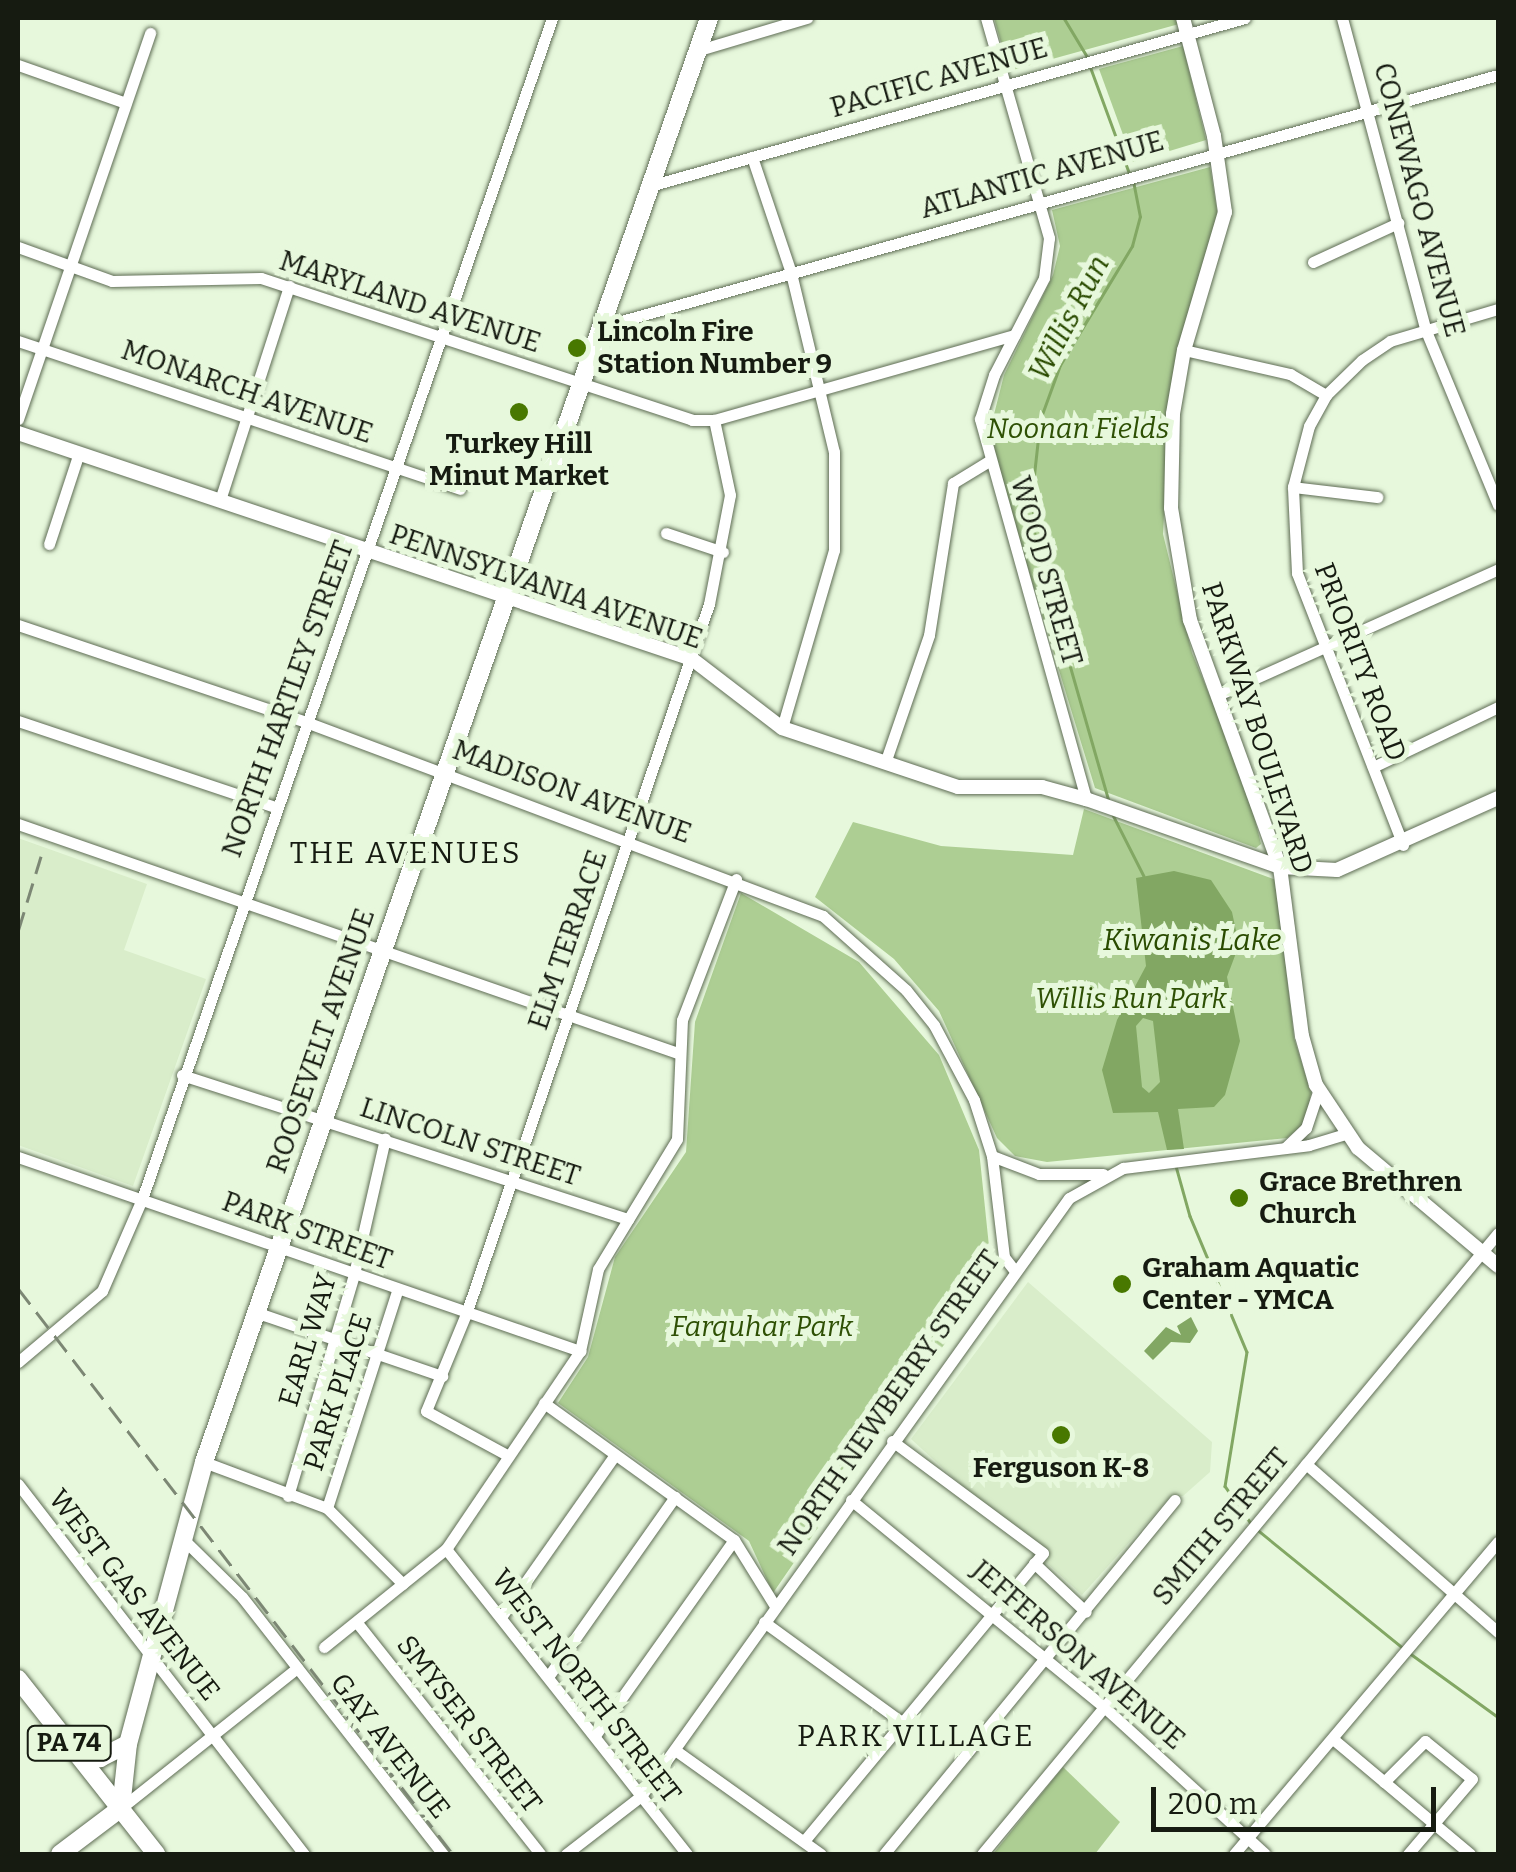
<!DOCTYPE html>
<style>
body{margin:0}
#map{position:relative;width:1516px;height:1872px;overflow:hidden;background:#e7f8dc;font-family:Bitter,serif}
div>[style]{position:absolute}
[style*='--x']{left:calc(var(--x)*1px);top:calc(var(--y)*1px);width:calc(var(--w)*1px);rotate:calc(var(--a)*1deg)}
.built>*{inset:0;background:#d9edca}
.green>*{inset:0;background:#adce93}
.water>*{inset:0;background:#82a763}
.stream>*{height:2.5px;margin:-1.25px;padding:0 1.25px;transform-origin:1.25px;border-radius:1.25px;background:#82a763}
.roads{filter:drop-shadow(0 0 2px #5e6c54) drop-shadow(0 0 2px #5e6c54)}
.minor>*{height:11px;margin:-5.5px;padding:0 5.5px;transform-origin:5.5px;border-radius:5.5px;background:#fff}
.tertiary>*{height:14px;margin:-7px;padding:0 7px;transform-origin:7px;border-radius:7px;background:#fff}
.secondary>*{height:18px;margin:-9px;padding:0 9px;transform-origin:9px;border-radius:9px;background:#fff}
.primary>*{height:18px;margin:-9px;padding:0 9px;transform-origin:9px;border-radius:9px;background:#fff}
.rail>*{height:2.5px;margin-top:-1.25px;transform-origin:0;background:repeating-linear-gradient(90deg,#7c8774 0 20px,transparent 0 30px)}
.dots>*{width:28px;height:28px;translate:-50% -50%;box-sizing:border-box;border:5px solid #e7f8dc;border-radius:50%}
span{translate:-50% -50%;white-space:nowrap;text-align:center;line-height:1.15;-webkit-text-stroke:10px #e7f8dc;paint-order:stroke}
.shield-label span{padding:2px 8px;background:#e7f8dc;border:2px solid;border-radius:8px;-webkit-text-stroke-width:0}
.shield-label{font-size:25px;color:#161b11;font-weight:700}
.street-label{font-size:28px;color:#161b11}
.poi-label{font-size:28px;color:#161b11;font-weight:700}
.left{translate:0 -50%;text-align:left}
.park-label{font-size:28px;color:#2e5004;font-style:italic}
.water-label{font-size:30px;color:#2a4b00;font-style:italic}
.neighbourhood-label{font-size:30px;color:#161b11;letter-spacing:2.5px}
.frame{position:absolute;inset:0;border:20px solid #161b11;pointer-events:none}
.scale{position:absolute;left:1151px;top:1787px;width:285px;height:45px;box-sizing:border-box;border:5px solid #161b11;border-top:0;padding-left:12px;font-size:30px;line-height:35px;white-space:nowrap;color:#161b11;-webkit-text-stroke:8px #e7f8dc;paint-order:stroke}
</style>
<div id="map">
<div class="built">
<div style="clip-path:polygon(18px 838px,147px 884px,124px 950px,206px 979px,133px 1186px,18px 1145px)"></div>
<div style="clip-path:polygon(1028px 1282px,1212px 1442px,1210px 1472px,1183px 1496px,1170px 1497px,1082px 1595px,911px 1439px)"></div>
</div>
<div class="green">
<div style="clip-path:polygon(994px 18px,1178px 18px,1179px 24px,1009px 71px)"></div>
<div style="clip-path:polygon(1183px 46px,1206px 140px,1133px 162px,1099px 69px)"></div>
<div style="clip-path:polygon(1210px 167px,1218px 217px,1170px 392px,1163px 534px,1192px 653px,1246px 783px,1261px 844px,1256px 848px,1095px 788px,988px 438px,1004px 375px,1053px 275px,1060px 246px,1052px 210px)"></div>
<div style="clip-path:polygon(1084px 809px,1276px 880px,1294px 1038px,1311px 1093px,1306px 1122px,1287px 1138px,1047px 1162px,1015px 1156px,997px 1138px,939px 1011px,894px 959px,815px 897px,853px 822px,941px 846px,1073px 855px)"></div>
<div style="clip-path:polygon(741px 893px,859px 962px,939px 1055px,979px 1150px,990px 1256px,988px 1278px,959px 1323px,773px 1593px,749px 1541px,558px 1403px,588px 1357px,615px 1257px,686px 1152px,695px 1022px)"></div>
<div style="clip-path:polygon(1063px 1767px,1120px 1822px,1095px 1854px,993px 1854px)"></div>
</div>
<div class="water">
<div style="clip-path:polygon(evenodd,1174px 871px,1211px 880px,1232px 912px,1239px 945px,1227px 977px,1240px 1041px,1225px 1095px,1214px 1107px,1178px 1109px,1184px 1149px,1167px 1150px,1158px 1112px,1113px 1113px,1102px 1070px,1117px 1020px,1146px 966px,1136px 878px,1174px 871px,1143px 1018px,1153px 1021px,1160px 1082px,1149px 1093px,1142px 1087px,1136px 1026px,1143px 1018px)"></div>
<div style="clip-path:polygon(1191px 1317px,1198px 1331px,1190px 1343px,1171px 1342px,1153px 1360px,1144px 1351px,1166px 1327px,1181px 1335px,1177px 1326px)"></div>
</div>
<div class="stream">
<div style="--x:1064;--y:18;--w:47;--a:59"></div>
<div style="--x:1090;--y:66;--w:116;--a:69.8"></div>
<div style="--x:1109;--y:803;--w:268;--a:-106"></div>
<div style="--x:1035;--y:545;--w:52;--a:-93.3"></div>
<div style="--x:1032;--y:493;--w:73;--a:-83.7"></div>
<div style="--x:1040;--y:420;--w:59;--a:-70"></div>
<div style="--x:1060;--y:365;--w:139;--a:-58.8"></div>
<div style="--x:1132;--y:246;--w:30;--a:-75"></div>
<div style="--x:1140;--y:217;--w:36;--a:-101"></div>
<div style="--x:1113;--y:815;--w:68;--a:63.1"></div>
<div style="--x:1176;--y:1166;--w:52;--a:74.4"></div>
<div style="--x:1190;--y:1216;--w:147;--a:67.3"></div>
<div style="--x:1247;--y:1352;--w:136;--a:99.3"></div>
<div style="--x:1225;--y:1486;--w:44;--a:55.2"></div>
<div style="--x:1259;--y:1531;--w:187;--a:39.1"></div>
<div style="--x:1411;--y:1654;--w:107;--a:35.9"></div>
</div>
<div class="roads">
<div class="minor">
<div style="--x:986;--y:18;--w:229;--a:74"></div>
<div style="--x:1049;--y:238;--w:40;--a:97.1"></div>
<div style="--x:1044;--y:278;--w:109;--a:117.3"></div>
<div style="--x:994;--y:375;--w:46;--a:107.7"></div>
<div style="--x:980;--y:419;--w:395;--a:74.4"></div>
<div style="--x:1342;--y:18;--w:324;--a:75"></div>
<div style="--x:1426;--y:331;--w:188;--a:67.5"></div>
<div style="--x:696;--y:51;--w:116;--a:-16.6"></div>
<div style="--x:18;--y:65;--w:114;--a:19.4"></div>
<div style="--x:752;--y:157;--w:122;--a:71.4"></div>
<div style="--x:791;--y:273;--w:184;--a:76.5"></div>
<div style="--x:834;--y:452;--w:98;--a:90"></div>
<div style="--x:834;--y:550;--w:185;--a:106.3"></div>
<div style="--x:646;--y:187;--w:622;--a:-15.76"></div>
<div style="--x:18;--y:247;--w:100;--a:19.9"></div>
<div style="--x:112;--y:281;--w:149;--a:-1.2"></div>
<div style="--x:261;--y:278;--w:454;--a:18.2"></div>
<div style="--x:692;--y:420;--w:22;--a:0"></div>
<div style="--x:714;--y:420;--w:312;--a:-15.8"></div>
<div style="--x:1313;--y:262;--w:94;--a:-24.6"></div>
<div style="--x:600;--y:327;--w:933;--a:-15.68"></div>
<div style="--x:18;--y:341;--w:466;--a:18.5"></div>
<div style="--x:1184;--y:350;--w:109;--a:12.8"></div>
<div style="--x:1290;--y:374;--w:42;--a:30.3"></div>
<div style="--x:18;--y:419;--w:408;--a:-71.1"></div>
<div style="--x:1293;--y:487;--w:85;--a:6.8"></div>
<div style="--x:220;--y:500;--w:225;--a:-72.1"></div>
<div style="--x:666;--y:533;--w:60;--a:18.4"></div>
<div style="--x:49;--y:544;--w:96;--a:-71.8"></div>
<div style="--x:18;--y:625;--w:304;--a:18.6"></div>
<div style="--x:306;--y:722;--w:552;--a:20.57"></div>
<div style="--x:823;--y:916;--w:111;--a:41.7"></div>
<div style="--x:906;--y:990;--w:45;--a:51.3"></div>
<div style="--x:934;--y:1025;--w:85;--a:61.9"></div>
<div style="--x:974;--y:1100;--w:59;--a:72.2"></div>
<div style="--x:992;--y:1156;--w:102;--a:83.2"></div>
<div style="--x:1004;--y:1257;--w:16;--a:52"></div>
<div style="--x:1218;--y:695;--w:307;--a:-24.2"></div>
<div style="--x:18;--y:721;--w:271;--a:18.5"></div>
<div style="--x:885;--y:763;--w:135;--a:-71"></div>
<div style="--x:929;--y:635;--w:154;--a:-81"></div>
<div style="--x:953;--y:483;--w:42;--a:-31.4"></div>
<div style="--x:1373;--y:767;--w:139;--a:-25.6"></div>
<div style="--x:18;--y:824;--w:699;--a:19.14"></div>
<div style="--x:1403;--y:845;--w:292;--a:-111.3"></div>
<div style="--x:1297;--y:573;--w:86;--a:-92.7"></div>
<div style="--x:1293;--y:487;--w:63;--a:-75.3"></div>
<div style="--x:1309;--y:426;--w:35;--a:-61"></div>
<div style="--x:1326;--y:395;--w:50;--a:-44.2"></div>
<div style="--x:1362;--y:360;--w:34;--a:-34"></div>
<div style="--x:1390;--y:341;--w:113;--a:-16.5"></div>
<div style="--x:182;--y:1075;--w:469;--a:17.9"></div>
<div style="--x:1285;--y:1148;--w:29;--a:-44"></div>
<div style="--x:1306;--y:1128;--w:41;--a:-71.6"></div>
<div style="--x:992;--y:1156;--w:50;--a:21"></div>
<div style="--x:1039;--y:1174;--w:64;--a:0"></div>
<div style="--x:18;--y:1157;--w:595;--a:19.04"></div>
<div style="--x:255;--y:1312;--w:198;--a:18.9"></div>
<div style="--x:18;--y:1362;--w:110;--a:-40.2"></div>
<div style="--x:102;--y:1291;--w:100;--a:-66.5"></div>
<div style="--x:142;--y:1199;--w:1250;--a:-70.85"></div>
<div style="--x:544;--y:1403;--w:234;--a:35.8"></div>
<div style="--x:734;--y:1540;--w:78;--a:58.2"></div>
<div style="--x:507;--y:1455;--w:92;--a:-151.5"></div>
<div style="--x:426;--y:1411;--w:105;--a:-67.6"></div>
<div style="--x:466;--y:1314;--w:750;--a:-71.11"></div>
<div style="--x:709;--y:604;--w:111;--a:-79.1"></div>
<div style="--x:730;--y:495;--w:77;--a:-102"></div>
<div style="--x:204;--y:1462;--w:131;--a:20.5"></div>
<div style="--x:327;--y:1508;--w:107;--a:45"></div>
<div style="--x:1306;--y:1464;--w:255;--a:41.2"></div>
<div style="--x:18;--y:1484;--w:468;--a:52.3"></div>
<div style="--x:288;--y:1496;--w:232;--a:-73.4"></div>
<div style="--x:354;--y:1274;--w:139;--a:-77.1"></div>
<div style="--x:851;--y:1500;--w:325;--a:39.3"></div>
<div style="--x:1103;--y:1706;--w:219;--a:42.4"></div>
<div style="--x:327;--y:1508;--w:228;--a:-72.1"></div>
<div style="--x:182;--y:1538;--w:84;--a:44.5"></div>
<div style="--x:242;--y:1597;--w:326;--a:52"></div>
<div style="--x:446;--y:1549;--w:389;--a:51.7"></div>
<div style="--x:1034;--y:1563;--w:71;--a:43.3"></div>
<div style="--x:501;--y:1617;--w:198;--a:-54.9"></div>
<div style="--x:764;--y:1622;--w:167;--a:36"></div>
<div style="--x:358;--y:1624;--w:293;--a:51.6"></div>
<div style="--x:324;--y:1647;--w:156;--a:-38.8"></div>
<div style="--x:446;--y:1549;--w:239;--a:-55.9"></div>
<div style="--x:580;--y:1351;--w:84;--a:-77.6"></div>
<div style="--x:598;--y:1269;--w:152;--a:-58.7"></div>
<div style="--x:677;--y:1139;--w:119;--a:-87.6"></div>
<div style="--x:682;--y:1020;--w:151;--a:-69"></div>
<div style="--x:550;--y:1674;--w:217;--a:-54.8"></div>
<div style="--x:596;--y:1734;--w:238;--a:-54.6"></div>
<div style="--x:1333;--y:1739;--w:179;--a:40"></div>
<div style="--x:675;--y:1750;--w:179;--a:35.5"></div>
<div style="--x:1384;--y:1782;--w:58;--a:-45"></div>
<div style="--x:1425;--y:1741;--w:60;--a:39"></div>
<div style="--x:1472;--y:1779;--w:99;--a:130.5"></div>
<div style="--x:121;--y:1808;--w:225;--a:-38.5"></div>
<div style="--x:804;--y:1841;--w:374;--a:-50.3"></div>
<div style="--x:1043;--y:1553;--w:188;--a:-143.4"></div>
<div style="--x:566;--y:1854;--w:95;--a:-37.7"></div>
<div style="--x:641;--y:1796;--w:735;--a:-54.41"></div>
<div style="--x:1069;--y:1198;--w:62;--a:-29.1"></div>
<div style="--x:1123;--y:1168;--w:187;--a:-7"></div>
<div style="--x:1309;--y:1145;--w:38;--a:-17"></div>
<div style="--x:884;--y:1854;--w:458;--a:-50.6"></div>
<div style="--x:982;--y:1854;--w:807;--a:-50.28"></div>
<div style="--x:1234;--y:1854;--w:409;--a:-49.8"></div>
</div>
<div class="tertiary">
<div style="--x:1183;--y:18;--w:122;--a:75.3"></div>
<div style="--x:1214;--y:136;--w:77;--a:81.8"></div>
<div style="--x:1225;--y:212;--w:144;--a:106.5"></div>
<div style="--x:1184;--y:350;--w:65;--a:99.8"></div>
<div style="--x:1173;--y:414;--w:94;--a:91.2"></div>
<div style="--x:1171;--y:508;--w:114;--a:80.4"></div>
<div style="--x:1190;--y:620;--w:263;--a:70"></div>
<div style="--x:1280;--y:867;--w:170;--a:82.6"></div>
<div style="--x:1302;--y:1036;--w:51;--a:74.1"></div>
<div style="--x:1316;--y:1085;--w:76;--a:56.3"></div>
<div style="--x:1358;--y:1148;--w:183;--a:40.1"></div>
<div style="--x:18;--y:433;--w:711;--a:18.54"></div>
<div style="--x:692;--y:659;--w:113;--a:37.5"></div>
<div style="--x:782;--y:728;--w:186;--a:18.5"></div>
<div style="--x:958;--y:787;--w:84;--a:0"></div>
<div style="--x:1042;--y:787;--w:46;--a:15.3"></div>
<div style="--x:1086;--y:799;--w:206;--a:19.3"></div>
<div style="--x:1280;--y:867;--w:57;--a:3"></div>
<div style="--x:1337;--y:870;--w:176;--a:-24.1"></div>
</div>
<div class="secondary">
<div style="--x:60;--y:1854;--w:76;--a:-37"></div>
<div style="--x:121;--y:1808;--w:64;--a:-83.8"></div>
<div style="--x:128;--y:1744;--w:292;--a:-74.9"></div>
<div style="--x:204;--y:1462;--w:1530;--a:-70.72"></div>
</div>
<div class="primary">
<div style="--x:18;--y:1679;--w:223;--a:51.7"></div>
<div style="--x:74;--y:1749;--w:28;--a:19"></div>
<div style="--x:100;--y:1758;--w:31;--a:-27"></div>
</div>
</div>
<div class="rail">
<div style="--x:18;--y:931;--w:78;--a:-73"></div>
<div style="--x:18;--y:1288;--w:714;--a:52.46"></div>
</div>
<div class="dots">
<div style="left:577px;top:348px;background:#487800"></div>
<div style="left:519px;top:412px;background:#487800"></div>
<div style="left:1239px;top:1198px;background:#487800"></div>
<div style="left:1122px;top:1284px;background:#487800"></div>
<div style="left:1061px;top:1435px;background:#487800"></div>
</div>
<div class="shield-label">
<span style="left:69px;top:1743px">PA 74</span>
</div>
<div class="street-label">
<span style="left:939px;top:78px;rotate:-16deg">PACIFIC AVENUE</span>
<span style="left:1042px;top:175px;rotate:-16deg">ATLANTIC AVENUE</span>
<span style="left:1419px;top:200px;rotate:75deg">CONEWAGO AVENUE</span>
<span style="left:410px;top:302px;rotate:18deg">MARYLAND AVENUE</span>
<span style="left:247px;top:392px;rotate:19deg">MONARCH AVENUE</span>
<span style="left:1046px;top:571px;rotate:74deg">WOOD STREET</span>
<span style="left:546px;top:587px;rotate:19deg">PENNSYLVANIA AVENUE</span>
<span style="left:1360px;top:662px;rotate:69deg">PRIORITY ROAD</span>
<span style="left:288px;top:699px;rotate:-70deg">NORTH HARTLEY STREET</span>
<span style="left:1257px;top:728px;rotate:72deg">PARKWAY BOULEVARD</span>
<span style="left:572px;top:792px;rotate:20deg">MADISON AVENUE</span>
<span style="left:568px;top:940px;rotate:-71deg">ELM TERRACE</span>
<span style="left:321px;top:1041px;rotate:-71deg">ROOSEVELT AVENUE</span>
<span style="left:470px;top:1142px;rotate:18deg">LINCOLN STREET</span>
<span style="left:307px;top:1231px;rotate:20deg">PARK STREET</span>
<span style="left:308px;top:1340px;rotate:-73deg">EARL WAY</span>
<span style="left:338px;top:1392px;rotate:-72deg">PARK PLACE</span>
<span style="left:889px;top:1403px;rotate:-55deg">NORTH NEWBERRY STREET</span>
<span style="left:1221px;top:1527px;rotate:-50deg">SMITH STREET</span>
<span style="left:134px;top:1595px;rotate:52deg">WEST GAS AVENUE</span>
<span style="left:1078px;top:1655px;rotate:41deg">JEFFERSON AVENUE</span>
<span style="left:586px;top:1686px;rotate:52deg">WEST NORTH STREET</span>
<span style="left:469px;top:1724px;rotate:52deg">SMYSER STREET</span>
<span style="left:390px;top:1746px;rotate:52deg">GAY AVENUE</span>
</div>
<div class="poi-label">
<span class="left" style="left:597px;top:348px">Lincoln Fire<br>Station Number 9</span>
<span style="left:519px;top:460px">Turkey Hill<br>Minut Market</span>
<span class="left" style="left:1259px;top:1198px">Grace Brethren<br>Church</span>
<span class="left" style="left:1142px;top:1284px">Graham Aquatic<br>Center - YMCA</span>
<span style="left:1061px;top:1468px">Ferguson K-8</span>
</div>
<div class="park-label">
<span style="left:1078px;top:429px">Noonan Fields</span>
<span style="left:1131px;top:999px">Willis Run Park</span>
<span style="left:762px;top:1327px">Farquhar Park</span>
</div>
<div class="water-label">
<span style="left:1069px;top:318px;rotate:-62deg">Willis Run</span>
<span style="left:1192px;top:940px">Kiwanis Lake</span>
</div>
<div class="neighbourhood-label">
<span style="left:406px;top:853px">THE AVENUES</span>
<span style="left:916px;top:1736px">PARK VILLAGE</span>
</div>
<div class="frame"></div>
<div class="scale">200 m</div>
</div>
